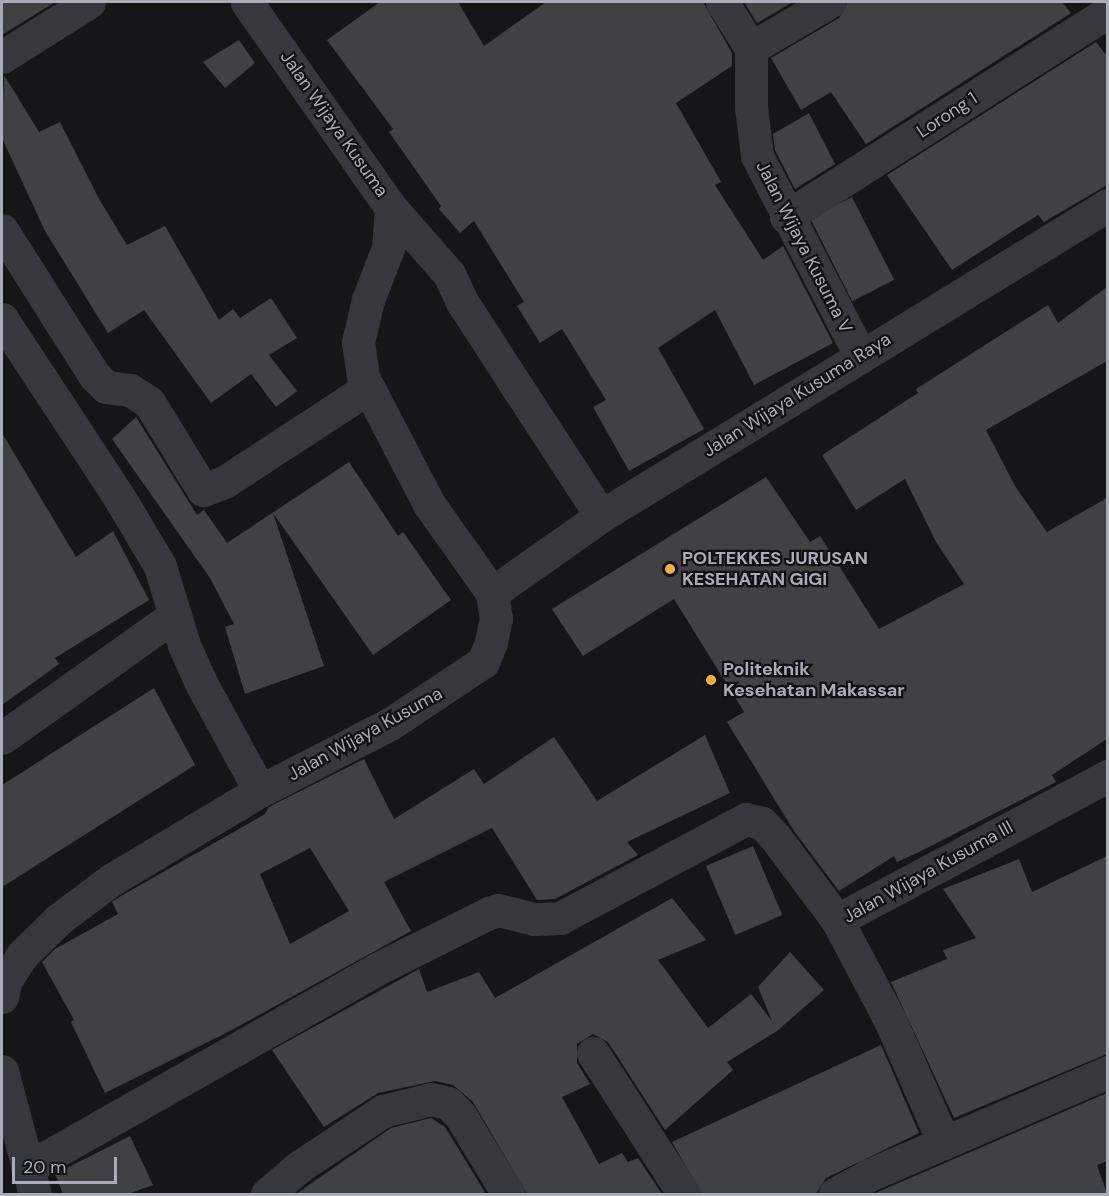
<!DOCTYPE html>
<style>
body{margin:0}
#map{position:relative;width:1109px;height:1196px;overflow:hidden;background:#161618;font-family:"DM Sans",sans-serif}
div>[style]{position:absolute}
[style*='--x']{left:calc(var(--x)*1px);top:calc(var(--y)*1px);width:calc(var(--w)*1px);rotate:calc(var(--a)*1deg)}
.building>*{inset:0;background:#404145;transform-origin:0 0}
.minor>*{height:33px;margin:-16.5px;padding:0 16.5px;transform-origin:16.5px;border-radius:16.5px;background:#37383d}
.tertiary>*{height:33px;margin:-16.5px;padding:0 16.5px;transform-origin:16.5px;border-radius:16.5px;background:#37383d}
.dots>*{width:16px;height:16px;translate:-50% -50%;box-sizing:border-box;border:3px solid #111113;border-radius:50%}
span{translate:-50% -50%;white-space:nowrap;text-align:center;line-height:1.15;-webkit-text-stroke:4.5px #111113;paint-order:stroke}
.street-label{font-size:18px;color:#a8adb8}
.poi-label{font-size:18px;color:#a8adb8;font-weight:700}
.left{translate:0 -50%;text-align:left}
.frame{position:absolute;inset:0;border:3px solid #a8adb8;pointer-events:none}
.scale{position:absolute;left:12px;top:1157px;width:105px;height:27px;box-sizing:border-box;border:3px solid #a8adb8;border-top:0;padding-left:8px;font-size:18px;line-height:21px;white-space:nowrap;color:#a8adb8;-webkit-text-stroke:4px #111113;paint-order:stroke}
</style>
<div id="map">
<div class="building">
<div style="clip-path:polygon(2px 2px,55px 2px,2px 35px)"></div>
<div style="clip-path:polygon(380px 2px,458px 2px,484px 46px,546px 2px,703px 2px,732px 53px,732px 66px,676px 103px,721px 182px,715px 185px,763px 260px,783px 246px,833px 343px,754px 385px,715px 310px,658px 348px,704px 429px,629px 471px,593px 407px,606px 400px,562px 329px,540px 343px,517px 306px,524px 302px,474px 221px,460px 233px,439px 209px,441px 206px,389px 132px,393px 129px,327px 40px)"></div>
<div style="clip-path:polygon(744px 2px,793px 2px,757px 23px)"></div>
<div style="clip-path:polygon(848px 2px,1062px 2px,1071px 13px,866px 144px,831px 92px,801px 110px,771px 58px,839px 18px)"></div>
<div style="clip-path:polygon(239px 40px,255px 63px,225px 88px,203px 62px)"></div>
<div style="clip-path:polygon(1096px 42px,1107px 56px,1107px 185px,1044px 222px,1038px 215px,952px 270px,887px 175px)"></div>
<div style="clip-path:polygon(4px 75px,39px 132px,60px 122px,99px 199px,127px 245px,165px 226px,219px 320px,233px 309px,240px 318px,271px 298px,297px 338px,269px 355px,297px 391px,276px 407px,251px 374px,211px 403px,144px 310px,108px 333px,45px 231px,2px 138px)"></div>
<div style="clip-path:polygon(809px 113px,835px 164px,795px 189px,775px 150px,773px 134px)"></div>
<div style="left:852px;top:197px;width:93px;height:47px;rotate:63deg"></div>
<div style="clip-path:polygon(1107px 287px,1107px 361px,986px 430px,1015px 486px,1047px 532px,1107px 498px,1107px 739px,1052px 775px,1056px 782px,919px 852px,897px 862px,894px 856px,839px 891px,794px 831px,727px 722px,744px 712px,674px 599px,583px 656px,552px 609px,766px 477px,810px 542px,820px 536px,879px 629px,964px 584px,936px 542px,905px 479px,856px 510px,822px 455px,918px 393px,916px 389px,1048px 305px,1058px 323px)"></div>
<div style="clip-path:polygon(136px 417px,197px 515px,204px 510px,227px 543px,349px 462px,398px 536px,403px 532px,451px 600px,373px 655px,273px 513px,324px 666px,245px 694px,225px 627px,234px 624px,210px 578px,112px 439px)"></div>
<div style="clip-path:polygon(2px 433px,76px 557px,113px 531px,149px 600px,55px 658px,59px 664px,2px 705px)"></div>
<div style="clip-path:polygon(154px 688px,195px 765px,2px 887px,2px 785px)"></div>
<div style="clip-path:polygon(evenodd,705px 735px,730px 793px,627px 842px,638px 855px,555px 899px,537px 900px,492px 828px,384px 882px,411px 931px,230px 1031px,105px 1093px,71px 1022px,74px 1020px,42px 962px,55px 949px,118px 914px,112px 902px,121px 896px,265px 814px,269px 807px,364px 759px,394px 819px,474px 769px,484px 784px,554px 737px,597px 801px,705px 735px,310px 848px,349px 911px,290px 944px,260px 874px,310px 848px)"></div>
<div style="left:753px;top:846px;width:75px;height:51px;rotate:67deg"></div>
<div style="clip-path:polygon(1107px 856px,1107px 1054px,954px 1118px,891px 982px,947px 959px,943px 950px,976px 938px,943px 889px,1019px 859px,1032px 892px)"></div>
<div style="clip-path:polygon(672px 898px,706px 940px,658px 960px,708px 1028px,751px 994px,772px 1021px,758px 987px,790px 952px,824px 990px,777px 1031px,727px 1062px,733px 1070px,665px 1130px,608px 1042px,593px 1034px,577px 1044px,577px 1063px,590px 1084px,562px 1097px,599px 1164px,622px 1153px,628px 1162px,638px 1158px,662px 1194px,527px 1194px,473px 1102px,453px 1085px,435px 1081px,378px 1093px,324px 1127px,272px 1050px,419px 969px,427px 992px,479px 972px,495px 998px)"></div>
<div style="clip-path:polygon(881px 1045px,919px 1133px,826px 1178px,816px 1194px,702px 1194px,672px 1142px)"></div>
<div style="clip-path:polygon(1107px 1093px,1107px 1161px,1097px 1165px,1107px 1194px,873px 1194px)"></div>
<div style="clip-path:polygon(431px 1118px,445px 1127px,486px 1194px,296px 1194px,391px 1128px)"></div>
<div style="clip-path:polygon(130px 1136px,153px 1185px,128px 1194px,63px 1194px,55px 1174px)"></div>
</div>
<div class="minor">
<div style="--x:722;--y:2;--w:54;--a:57.8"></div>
<div style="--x:751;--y:48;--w:59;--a:90"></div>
<div style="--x:751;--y:107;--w:49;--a:83"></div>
<div style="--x:757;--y:156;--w:224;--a:62.6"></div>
<div style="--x:751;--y:48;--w:91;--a:-30.5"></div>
<div style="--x:2;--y:57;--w:103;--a:-32.3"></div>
<div style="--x:391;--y:208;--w:88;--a:48.7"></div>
<div style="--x:449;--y:274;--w:31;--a:65"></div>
<div style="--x:462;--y:302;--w:255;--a:57"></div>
<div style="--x:786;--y:217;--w:382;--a:-32.5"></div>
<div style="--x:2;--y:230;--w:172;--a:57.6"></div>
<div style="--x:94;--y:375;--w:17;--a:45"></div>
<div style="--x:106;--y:387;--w:24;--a:7"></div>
<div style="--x:130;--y:390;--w:22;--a:32"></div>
<div style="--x:149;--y:402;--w:103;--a:58.5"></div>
<div style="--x:203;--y:490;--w:25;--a:-21"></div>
<div style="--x:226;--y:481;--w:170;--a:-33.2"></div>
<div style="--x:2;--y:319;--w:213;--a:56.7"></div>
<div style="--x:119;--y:497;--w:80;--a:59.3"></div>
<div style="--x:160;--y:566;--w:83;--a:73.1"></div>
<div style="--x:184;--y:645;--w:42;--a:65.9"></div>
<div style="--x:201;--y:683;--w:123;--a:61.4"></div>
<div style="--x:492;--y:593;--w:133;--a:-35.2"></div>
<div style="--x:601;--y:516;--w:595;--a:-31.53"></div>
<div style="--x:2;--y:738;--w:212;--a:-35.4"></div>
<div style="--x:593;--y:1053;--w:168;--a:57.2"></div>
<div style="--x:944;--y:1143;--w:132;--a:-113.7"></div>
<div style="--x:891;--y:1022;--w:115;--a:-117.9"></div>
<div style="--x:837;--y:920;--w:307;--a:-28"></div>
<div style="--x:27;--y:1168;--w:403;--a:-29.6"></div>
<div style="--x:377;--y:969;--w:125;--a:-26.6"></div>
<div style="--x:489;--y:913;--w:9;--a:-18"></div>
<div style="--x:498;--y:910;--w:38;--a:14"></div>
<div style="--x:535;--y:919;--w:25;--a:-2"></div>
<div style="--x:560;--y:918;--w:211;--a:-28"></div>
<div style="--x:746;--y:819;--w:16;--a:14"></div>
<div style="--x:762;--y:823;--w:19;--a:47"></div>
<div style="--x:775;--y:837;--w:104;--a:53.2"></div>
<div style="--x:267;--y:1194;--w:43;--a:-40.3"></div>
<div style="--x:300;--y:1166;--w:100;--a:-33.5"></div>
<div style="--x:383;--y:1111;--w:49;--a:-14"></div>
<div style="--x:431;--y:1099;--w:17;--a:13"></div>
<div style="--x:448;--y:1103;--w:17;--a:45"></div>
<div style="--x:460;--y:1115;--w:92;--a:58.7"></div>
<div style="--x:835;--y:1194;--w:39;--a:-29"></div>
<div style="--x:869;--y:1175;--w:260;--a:-23.3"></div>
</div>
<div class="tertiary">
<div style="--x:2;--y:997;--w:17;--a:-77"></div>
<div style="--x:6;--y:980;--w:31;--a:-57"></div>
<div style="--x:23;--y:954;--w:50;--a:-44.2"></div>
<div style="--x:59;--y:919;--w:65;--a:-36.9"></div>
<div style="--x:111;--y:880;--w:174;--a:-30.9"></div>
<div style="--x:260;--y:791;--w:146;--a:-27.3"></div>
<div style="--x:390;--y:724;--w:112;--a:-33.7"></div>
<div style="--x:483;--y:662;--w:22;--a:-68"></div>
<div style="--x:491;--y:642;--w:24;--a:-78"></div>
<div style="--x:496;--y:619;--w:26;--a:-99"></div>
<div style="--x:492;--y:593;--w:109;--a:-125.3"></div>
<div style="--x:429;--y:504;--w:143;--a:-117.5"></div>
<div style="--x:363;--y:377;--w:35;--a:-98"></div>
<div style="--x:358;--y:342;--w:43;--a:-76.6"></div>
<div style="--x:368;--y:300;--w:56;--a:-69"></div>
<div style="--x:388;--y:248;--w:40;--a:-85.7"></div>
<div style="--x:391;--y:208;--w:251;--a:-125"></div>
<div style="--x:2;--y:1071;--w:127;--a:75"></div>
</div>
<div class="dots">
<div style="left:670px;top:569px;background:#f2b134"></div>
<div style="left:711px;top:680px;background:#f2b134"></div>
</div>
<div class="street-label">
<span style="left:947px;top:115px;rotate:-33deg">Lorong 1</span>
<span style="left:334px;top:124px;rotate:55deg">Jalan Wijaya Kusuma</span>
<span style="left:804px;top:247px;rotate:63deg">Jalan Wijaya Kusuma V</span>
<span style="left:797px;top:395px;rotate:-32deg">Jalan Wijaya Kusuma Raya</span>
<span style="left:365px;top:734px;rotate:-29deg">Jalan Wijaya Kusuma</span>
<span style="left:928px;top:872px;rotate:-29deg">Jalan Wijaya Kusuma III</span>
</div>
<div class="poi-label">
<span class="left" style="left:682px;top:569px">POLTEKKES JURUSAN<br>KESEHATAN GIGI</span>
<span class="left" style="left:723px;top:680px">Politeknik<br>Kesehatan Makassar</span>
</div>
<div class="frame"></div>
<div class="scale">20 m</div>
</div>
